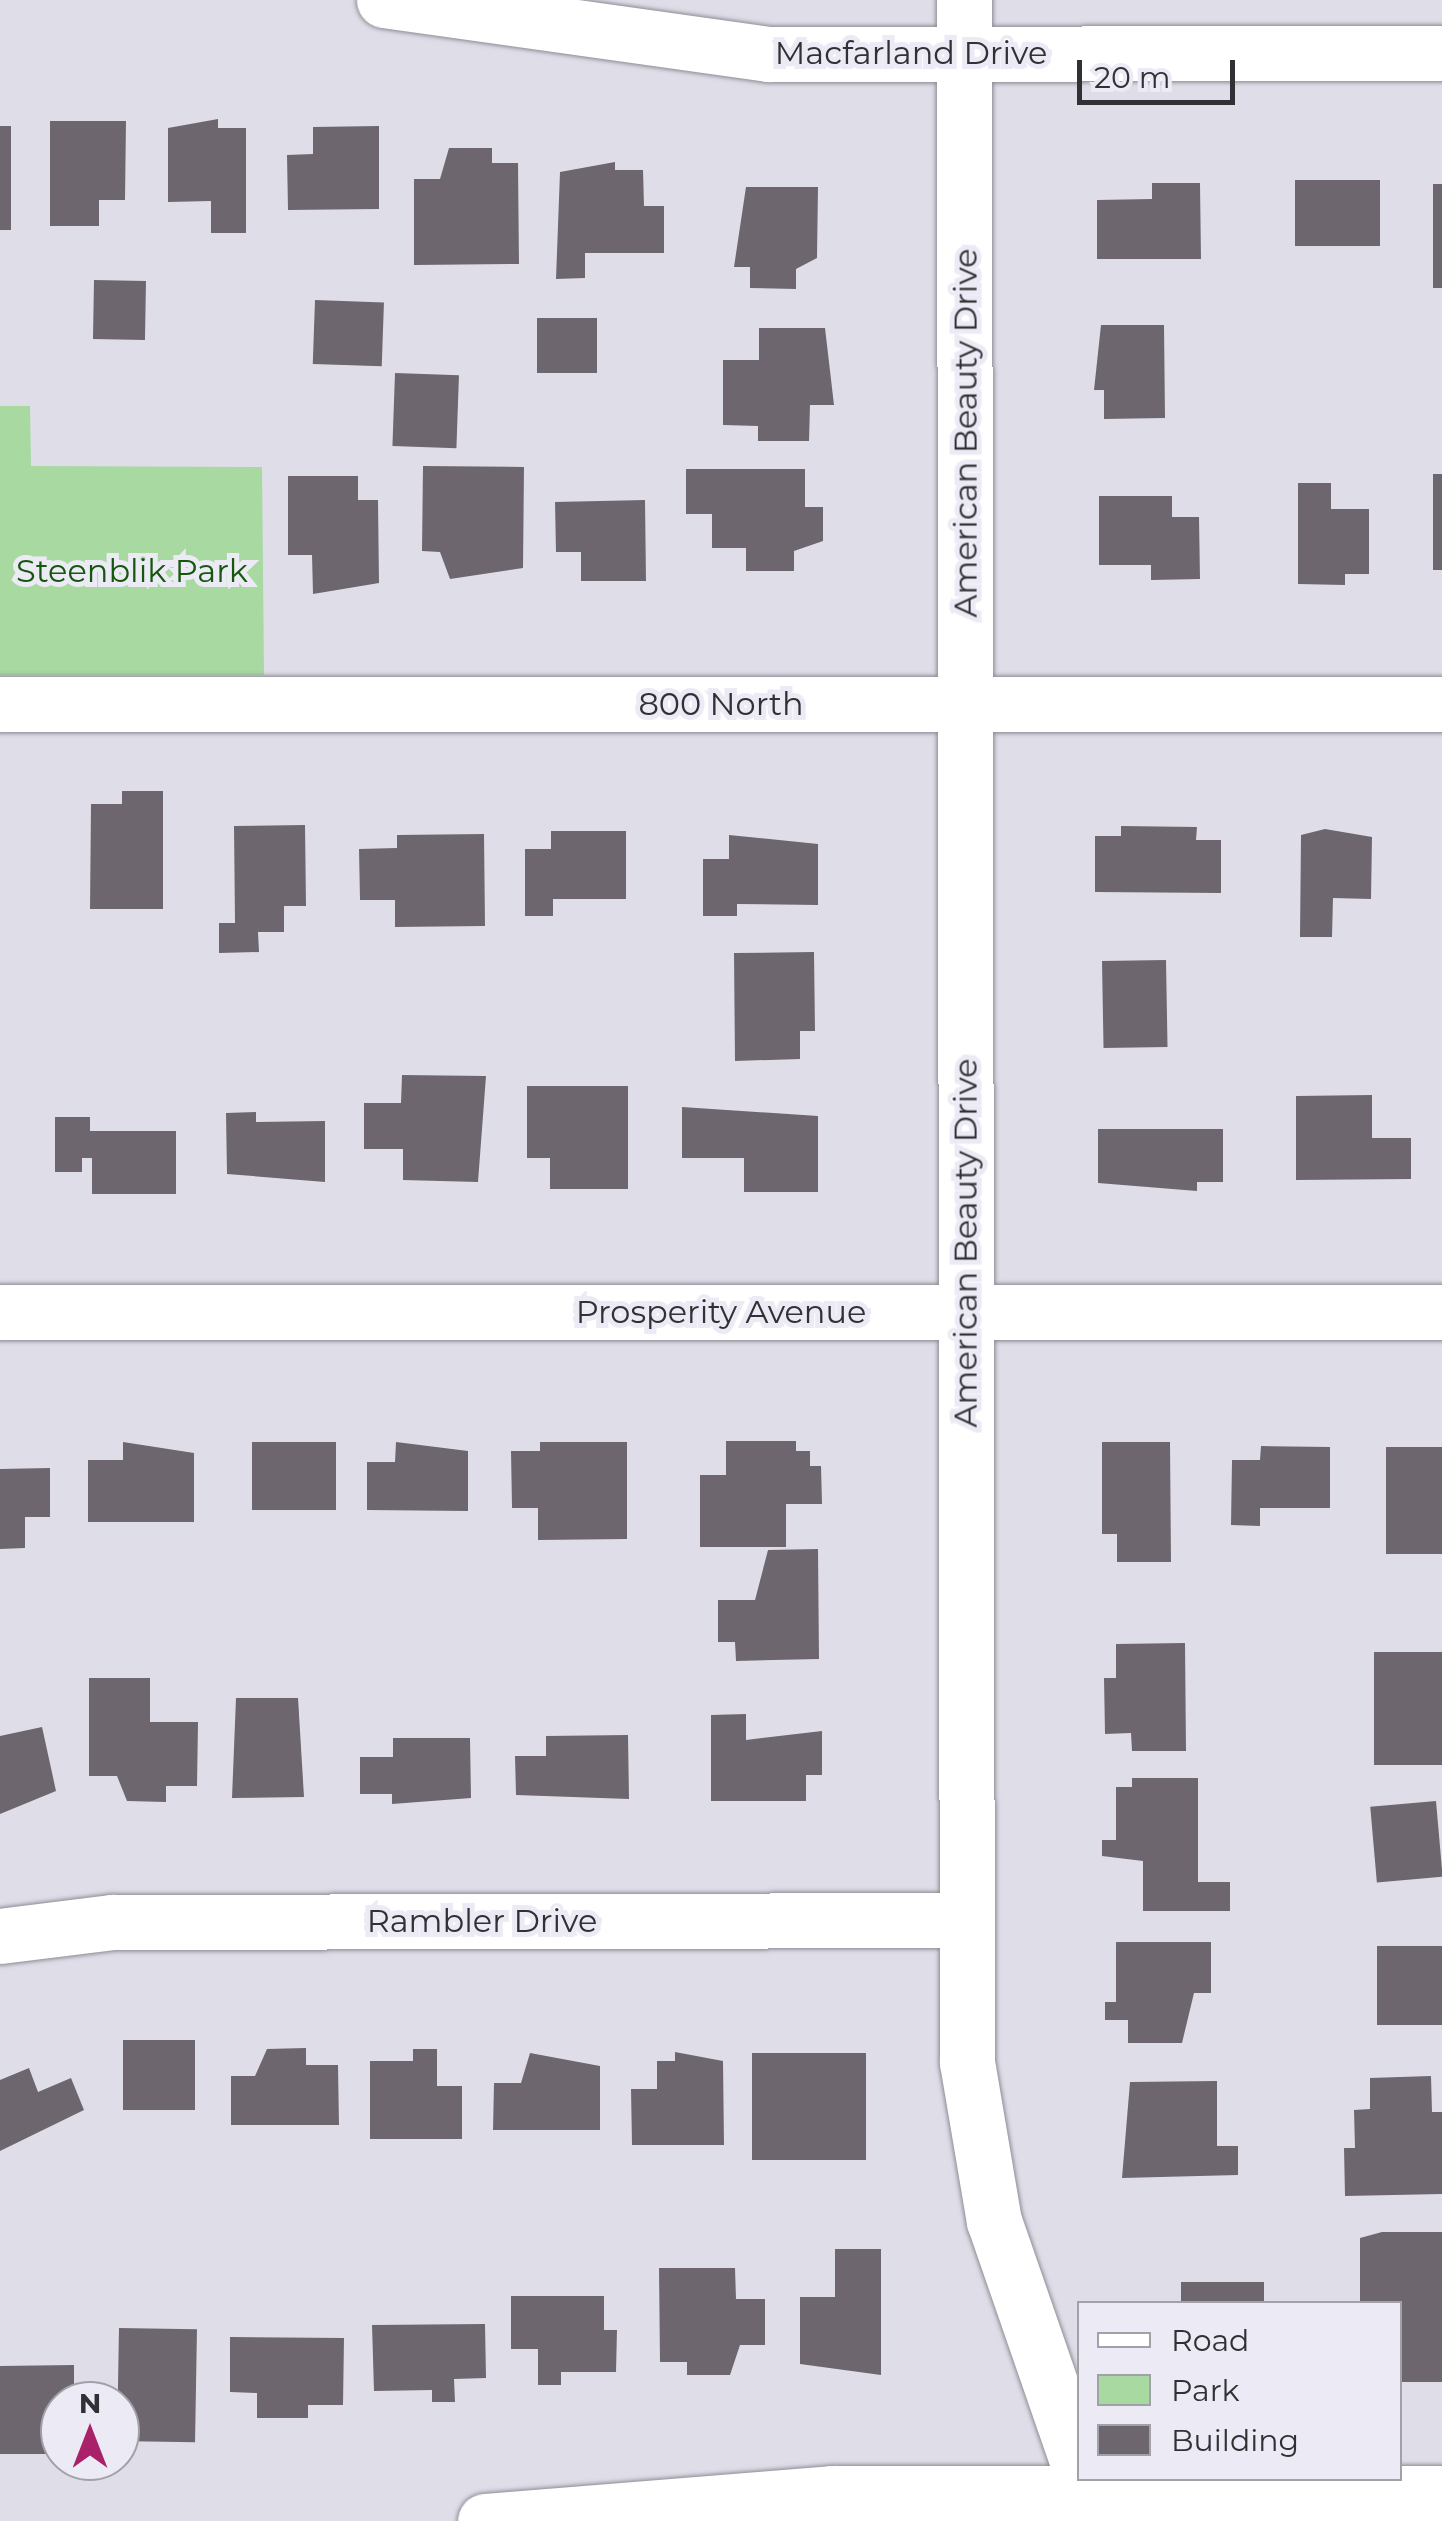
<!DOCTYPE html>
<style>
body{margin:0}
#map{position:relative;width:1442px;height:2521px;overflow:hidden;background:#dfdee8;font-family:Montserrat,sans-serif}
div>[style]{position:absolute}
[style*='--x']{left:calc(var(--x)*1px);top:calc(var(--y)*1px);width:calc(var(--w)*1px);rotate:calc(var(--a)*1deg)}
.green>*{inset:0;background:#a7d9a1}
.building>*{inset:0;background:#6d666e;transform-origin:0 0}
.roads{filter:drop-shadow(0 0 2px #8e8d96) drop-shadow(0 0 2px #8e8d96)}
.minor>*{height:55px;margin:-27.5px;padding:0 27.5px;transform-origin:27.5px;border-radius:27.5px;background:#fff}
span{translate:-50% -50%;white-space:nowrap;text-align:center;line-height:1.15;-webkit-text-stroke:10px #ecebf5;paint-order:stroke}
.street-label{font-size:32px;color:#313135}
.park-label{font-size:32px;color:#15580d}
.legend{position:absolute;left:1077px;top:2301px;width:325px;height:180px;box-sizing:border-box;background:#ecebf5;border:2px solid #a1a1a8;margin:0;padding:12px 18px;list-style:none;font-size:30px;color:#313135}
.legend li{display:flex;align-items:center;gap:20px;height:50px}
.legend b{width:50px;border:2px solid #a1a1a8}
.north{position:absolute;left:40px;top:2381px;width:100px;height:100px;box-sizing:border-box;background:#ecebf5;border:2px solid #a1a1a8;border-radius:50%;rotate:0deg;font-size:28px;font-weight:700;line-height:40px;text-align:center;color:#313135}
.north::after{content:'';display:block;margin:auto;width:35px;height:45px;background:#a92269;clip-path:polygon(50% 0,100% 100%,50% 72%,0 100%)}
.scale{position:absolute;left:1077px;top:60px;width:158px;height:45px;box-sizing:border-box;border:5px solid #313135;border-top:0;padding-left:12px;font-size:30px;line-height:35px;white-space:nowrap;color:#313135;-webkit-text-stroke:8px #ecebf5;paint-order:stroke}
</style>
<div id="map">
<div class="green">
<div style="clip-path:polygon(0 406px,30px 406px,31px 466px,262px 467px,264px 675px,0 675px)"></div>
</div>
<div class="building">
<div style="clip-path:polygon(218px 119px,218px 128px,246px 128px,246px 233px,211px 233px,211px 201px,168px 202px,168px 128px)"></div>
<div style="clip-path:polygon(50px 121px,126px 121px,125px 200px,99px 200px,99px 226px,50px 226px)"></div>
<div style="left:0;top:126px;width:11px;height:104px"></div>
<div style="clip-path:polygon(379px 126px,379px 209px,288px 210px,287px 155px,313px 154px,313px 127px)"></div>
<div style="clip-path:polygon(449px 148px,492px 148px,492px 163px,518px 163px,519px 264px,414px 265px,414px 179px,440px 179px)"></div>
<div style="clip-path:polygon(615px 162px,615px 170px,643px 170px,644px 206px,664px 206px,664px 253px,585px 253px,585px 278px,556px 279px,560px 172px)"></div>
<div style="left:1295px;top:180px;width:85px;height:66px"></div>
<div style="clip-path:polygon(1152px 183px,1200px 183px,1201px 259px,1097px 259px,1097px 200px,1152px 199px)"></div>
<div style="left:1433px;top:184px;width:9px;height:104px"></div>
<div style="clip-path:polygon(746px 187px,818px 187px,817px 258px,796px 269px,796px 289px,750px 288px,750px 267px,734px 267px)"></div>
<div style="left:94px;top:280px;width:52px;height:59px;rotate:1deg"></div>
<div style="left:315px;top:300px;width:69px;height:64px;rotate:2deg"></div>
<div style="left:597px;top:318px;width:55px;height:60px;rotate:90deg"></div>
<div style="clip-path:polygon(1101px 325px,1164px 325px,1165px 418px,1104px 419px,1104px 390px,1094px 390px)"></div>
<div style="clip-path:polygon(759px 328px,825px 328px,834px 405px,810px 405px,809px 441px,758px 441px,758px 426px,723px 425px,723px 360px,759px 360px)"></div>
<div style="left:395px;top:373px;width:64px;height:73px;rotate:2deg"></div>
<div style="clip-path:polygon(423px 466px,524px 467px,523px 568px,450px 579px,440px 552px,422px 551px)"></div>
<div style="clip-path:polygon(686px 469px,805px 469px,805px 507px,823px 507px,823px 541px,794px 551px,794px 571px,746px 571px,746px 548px,712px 548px,712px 514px,686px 514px)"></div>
<div style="left:1433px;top:474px;width:9px;height:96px"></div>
<div style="clip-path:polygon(288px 476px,358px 476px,358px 500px,378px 500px,379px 583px,313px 594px,312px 555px,288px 555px)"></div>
<div style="clip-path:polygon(1298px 483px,1331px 483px,1331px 509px,1369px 509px,1369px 574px,1345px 574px,1345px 585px,1298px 584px)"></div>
<div style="clip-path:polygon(1099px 496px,1172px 496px,1172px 517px,1199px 517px,1200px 579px,1151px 580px,1151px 565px,1099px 565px)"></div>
<div style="clip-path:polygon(645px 500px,646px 581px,581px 581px,581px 552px,556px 552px,555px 502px)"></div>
<div style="clip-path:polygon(122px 791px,163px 791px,163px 909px,90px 909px,91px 804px,122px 804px)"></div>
<div style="clip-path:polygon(305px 825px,306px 906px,284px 906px,284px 932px,258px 932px,259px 952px,219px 953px,219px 923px,235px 923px,234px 826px)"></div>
<div style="clip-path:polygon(1121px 826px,1197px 827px,1196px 840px,1221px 840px,1221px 893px,1095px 892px,1095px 836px,1121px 836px)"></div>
<div style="clip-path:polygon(1325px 829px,1372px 837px,1371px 899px,1333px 898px,1332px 937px,1300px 937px,1301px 835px)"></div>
<div style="clip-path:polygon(551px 831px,626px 831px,626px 899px,553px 899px,553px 916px,525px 916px,525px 849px,551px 849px)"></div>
<div style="clip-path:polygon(484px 834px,485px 926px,395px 927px,395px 900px,360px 900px,359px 849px,397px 848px,397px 835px)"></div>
<div style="clip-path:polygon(729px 835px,818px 844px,818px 905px,737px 904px,737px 916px,703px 916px,703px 859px,729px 859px)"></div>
<div style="clip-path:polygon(814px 952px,815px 1031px,800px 1031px,800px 1059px,735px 1061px,734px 953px)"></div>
<div style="left:1166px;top:960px;width:87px;height:64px;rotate:89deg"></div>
<div style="clip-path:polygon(402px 1075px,486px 1076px,478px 1182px,403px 1180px,403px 1149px,364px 1149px,364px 1103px,401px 1103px)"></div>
<div style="clip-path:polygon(527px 1086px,628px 1086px,628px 1189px,550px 1189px,550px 1158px,527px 1158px)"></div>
<div style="clip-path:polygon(1372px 1095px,1372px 1138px,1411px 1138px,1411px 1179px,1296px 1180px,1296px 1096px)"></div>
<div style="clip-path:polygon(682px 1107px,818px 1116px,818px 1192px,744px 1192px,744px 1158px,682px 1158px)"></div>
<div style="clip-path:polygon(256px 1112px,256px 1122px,325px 1121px,325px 1182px,227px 1174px,226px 1113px)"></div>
<div style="clip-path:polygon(55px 1117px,90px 1117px,90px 1131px,176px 1131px,176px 1194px,92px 1194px,92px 1158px,82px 1158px,82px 1172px,55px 1172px)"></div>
<div style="clip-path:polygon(1098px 1129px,1223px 1129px,1223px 1182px,1197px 1182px,1197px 1191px,1098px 1183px)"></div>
<div style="clip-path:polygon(726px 1441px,796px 1441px,796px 1451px,810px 1451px,810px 1466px,821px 1466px,822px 1504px,786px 1504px,786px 1547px,700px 1547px,700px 1475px,726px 1475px)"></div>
<div style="clip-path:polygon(123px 1442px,194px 1453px,194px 1522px,88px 1522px,88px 1460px,123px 1460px)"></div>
<div style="left:252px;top:1442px;width:84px;height:68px"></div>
<div style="clip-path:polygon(396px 1442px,468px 1451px,468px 1511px,367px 1510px,367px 1462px,395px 1462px)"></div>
<div style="clip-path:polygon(540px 1442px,627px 1442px,627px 1539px,538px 1540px,538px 1508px,512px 1508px,511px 1451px,540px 1451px)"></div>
<div style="clip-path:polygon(1102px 1442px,1170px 1442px,1171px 1562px,1117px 1562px,1117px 1534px,1102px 1534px)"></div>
<div style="clip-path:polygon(1261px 1446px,1330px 1447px,1330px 1508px,1260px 1508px,1260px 1526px,1231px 1525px,1232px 1460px,1260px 1460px)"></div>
<div style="left:1386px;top:1447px;width:56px;height:107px"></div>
<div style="clip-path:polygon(50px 1468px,50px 1517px,25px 1517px,25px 1548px,0 1549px,0 1469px)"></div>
<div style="clip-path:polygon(818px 1549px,819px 1659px,736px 1661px,735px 1642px,718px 1642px,718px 1600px,755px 1600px,768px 1550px)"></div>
<div style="clip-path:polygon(1185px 1643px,1186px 1751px,1132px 1751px,1131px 1733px,1105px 1734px,1104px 1678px,1116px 1678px,1116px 1644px)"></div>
<div style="left:1374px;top:1652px;width:68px;height:113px"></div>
<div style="clip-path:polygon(89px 1678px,150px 1678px,150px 1722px,198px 1722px,197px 1786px,166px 1786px,166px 1802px,127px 1801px,117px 1776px,89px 1776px)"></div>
<div style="clip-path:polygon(236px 1698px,298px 1698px,304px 1797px,232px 1798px)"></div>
<div style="clip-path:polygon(746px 1714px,746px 1740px,822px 1731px,822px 1775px,806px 1775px,806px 1801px,711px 1801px,711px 1715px)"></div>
<div style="clip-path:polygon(42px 1727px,56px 1791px,0 1814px,0 1736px)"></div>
<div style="clip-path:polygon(628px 1735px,629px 1799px,516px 1795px,515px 1756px,546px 1756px,546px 1736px)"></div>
<div style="clip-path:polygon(393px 1738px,470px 1738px,471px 1798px,392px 1804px,392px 1794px,360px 1794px,360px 1757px,393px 1757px)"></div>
<div style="clip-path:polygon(1132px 1778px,1198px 1778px,1198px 1882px,1230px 1882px,1230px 1911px,1143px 1911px,1143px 1861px,1102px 1856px,1102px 1840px,1116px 1840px,1116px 1787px,1132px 1787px)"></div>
<div style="left:1436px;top:1801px;width:76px;height:66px;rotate:85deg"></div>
<div style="clip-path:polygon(1116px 1942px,1211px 1942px,1211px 1993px,1194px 1993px,1182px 2043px,1128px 2043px,1128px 2020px,1105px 2020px,1105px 2002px,1116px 2002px)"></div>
<div style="left:1377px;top:1946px;width:65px;height:79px"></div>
<div style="left:123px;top:2040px;width:72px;height:70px"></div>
<div style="clip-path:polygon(306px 2048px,306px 2065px,338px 2065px,339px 2125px,231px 2125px,231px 2076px,255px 2076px,267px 2049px)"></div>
<div style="clip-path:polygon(413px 2049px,437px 2049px,437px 2086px,462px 2086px,462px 2139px,370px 2139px,370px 2061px,413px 2061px)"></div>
<div style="clip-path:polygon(675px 2052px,723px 2061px,724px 2145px,632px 2145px,631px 2089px,657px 2089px,657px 2061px,675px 2061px)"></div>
<div style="clip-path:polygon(530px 2053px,600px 2066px,600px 2130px,493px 2130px,494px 2083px,521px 2083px)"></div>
<div style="left:752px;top:2053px;width:114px;height:107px"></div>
<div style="clip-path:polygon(29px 2068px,38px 2092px,71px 2078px,84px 2110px,0 2151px,0 2080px)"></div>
<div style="clip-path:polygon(1431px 2076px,1432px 2112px,1442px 2112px,1442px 2194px,1345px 2196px,1344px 2148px,1355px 2148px,1354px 2110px,1370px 2109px,1370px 2078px)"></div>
<div style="clip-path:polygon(1217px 2081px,1217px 2146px,1238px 2146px,1238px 2175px,1122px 2178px,1130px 2082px)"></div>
<div style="clip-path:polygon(1382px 2232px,1442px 2232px,1442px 2382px,1400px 2382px,1400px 2304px,1360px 2304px,1360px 2238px)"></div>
<div style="clip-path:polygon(835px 2249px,881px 2249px,881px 2375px,800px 2364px,800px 2297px,835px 2297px)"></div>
<div style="clip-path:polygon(659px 2268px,735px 2268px,736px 2299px,765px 2299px,765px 2345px,740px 2345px,730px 2375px,687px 2375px,687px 2362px,660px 2362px)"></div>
<div style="left:1264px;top:2282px;width:22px;height:83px;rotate:90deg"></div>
<div style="clip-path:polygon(511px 2296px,604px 2296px,604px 2330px,617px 2330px,616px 2372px,561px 2372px,561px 2385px,538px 2385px,538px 2349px,511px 2349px)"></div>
<div style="clip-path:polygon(485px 2324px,486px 2378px,454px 2379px,455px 2402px,432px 2402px,432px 2390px,374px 2391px,372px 2325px)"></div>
<div style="left:119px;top:2328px;width:78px;height:113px;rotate:1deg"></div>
<div style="clip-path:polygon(230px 2337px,344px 2338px,343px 2405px,308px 2405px,308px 2418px,257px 2418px,257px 2393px,230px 2392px)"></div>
<div style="clip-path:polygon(74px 2365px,74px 2401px,60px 2401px,60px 2454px,0 2454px,0 2366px)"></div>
</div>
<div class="roads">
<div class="minor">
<div style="--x:384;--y:0;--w:388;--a:8"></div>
<div style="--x:768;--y:54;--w:674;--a:-0.09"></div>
<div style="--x:964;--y:0;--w:2062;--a:89.92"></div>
<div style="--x:967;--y:2062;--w:161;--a:80.4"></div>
<div style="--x:994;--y:2221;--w:263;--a:70.9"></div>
<div style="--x:0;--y:704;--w:1442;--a:0"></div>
<div style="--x:0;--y:1312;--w:1442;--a:0"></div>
<div style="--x:0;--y:1936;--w:113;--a:-7.1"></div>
<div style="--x:112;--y:1922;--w:854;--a:-0.13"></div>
<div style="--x:485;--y:2521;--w:348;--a:-4.6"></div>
<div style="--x:832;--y:2493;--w:610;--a:0"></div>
</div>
</div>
<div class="street-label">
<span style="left:911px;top:53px">Macfarland Drive</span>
<span style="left:966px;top:433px;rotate:-90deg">American Beauty Drive</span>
<span style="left:721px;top:704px">800 North</span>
<span style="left:966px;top:1243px;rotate:-90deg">American Beauty Drive</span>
<span style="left:721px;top:1312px">Prosperity Avenue</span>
<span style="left:482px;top:1921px">Rambler Drive</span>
</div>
<div class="park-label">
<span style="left:132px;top:571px">Steenblik Park</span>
</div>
<ul class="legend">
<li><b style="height:12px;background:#fff"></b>Road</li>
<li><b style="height:28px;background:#a7d9a1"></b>Park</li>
<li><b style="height:28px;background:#6d666e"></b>Building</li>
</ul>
<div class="north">N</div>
<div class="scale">20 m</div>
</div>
